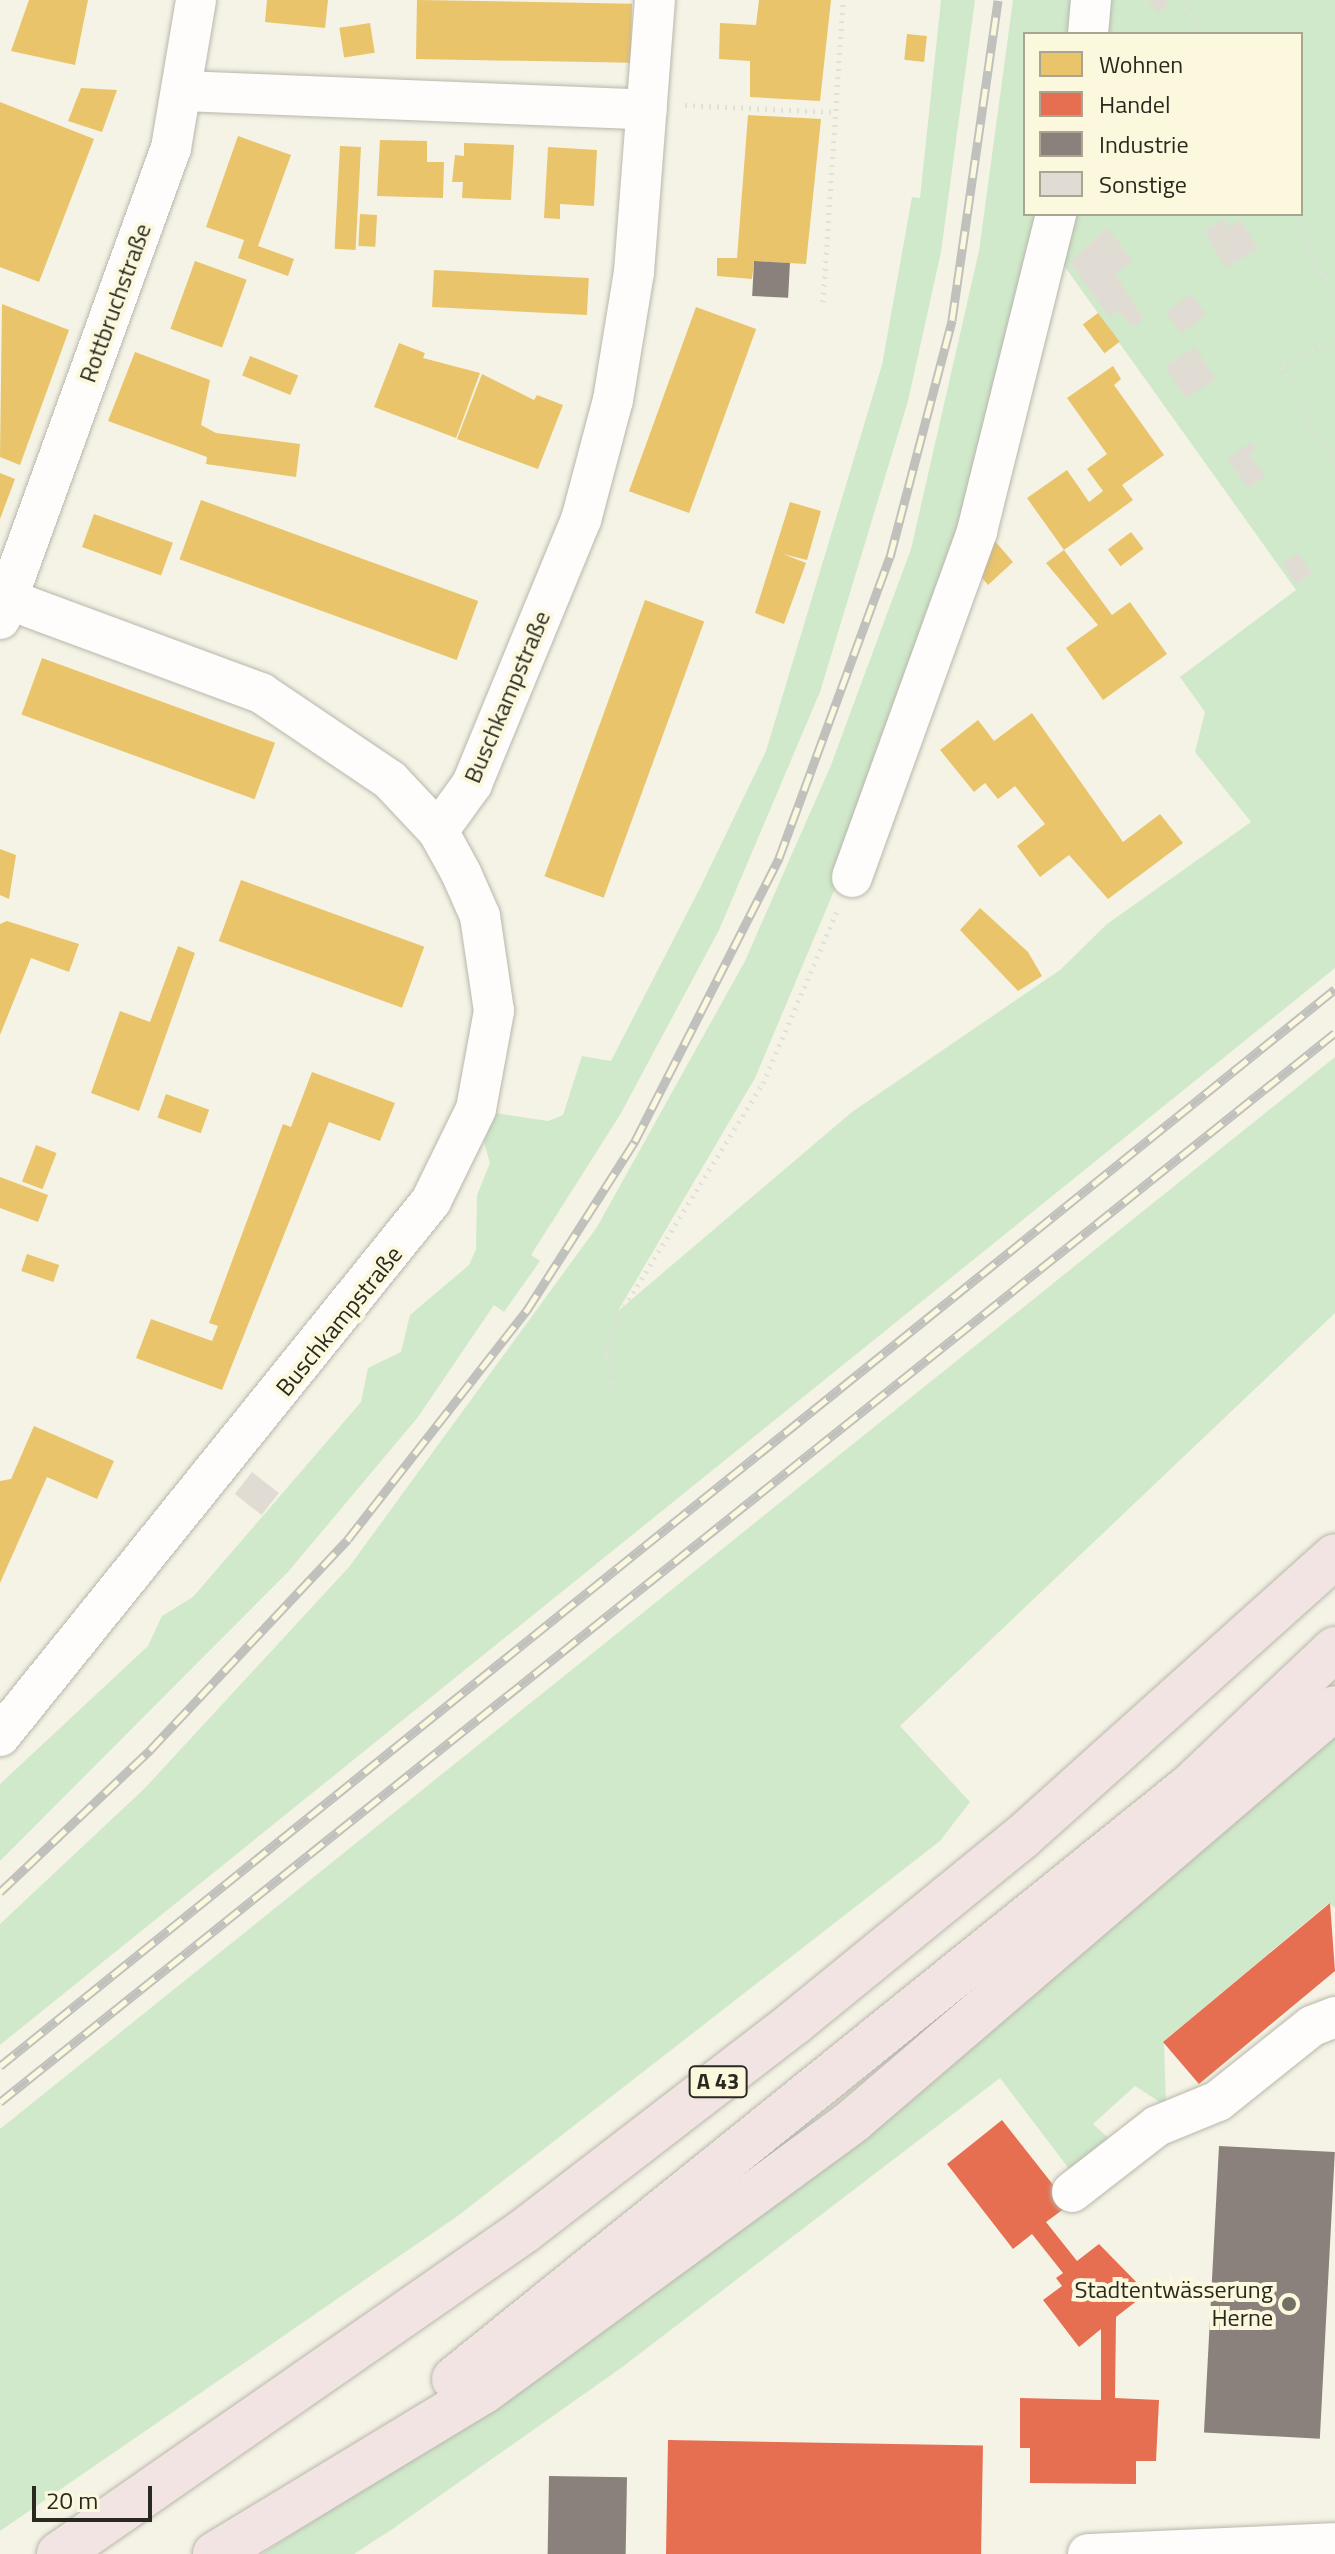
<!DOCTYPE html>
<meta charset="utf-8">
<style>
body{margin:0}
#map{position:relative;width:1335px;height:2554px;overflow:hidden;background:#f5f3e5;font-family:"Titillium Web",sans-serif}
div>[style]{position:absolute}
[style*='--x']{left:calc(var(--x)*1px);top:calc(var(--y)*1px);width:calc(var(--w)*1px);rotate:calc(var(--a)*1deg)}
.green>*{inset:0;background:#d0e9cb}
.homes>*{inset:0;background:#e9c46a;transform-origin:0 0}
.shops>*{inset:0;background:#e76f51;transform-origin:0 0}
.industry>*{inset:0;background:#8a817c;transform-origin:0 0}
.building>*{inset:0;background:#e1dcd3;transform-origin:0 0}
.path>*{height:5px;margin-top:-2.5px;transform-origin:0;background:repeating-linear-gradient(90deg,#e1e1dc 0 2px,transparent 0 8px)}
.roads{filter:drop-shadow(0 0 2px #b8b7ac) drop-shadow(0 0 2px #b8b7ac)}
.minor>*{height:40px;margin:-20px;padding:0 20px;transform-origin:20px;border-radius:20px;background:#fefdfb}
.highway>*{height:44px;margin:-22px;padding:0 22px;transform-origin:22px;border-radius:22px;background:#f2e4e3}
.rail>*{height:9px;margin-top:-4.5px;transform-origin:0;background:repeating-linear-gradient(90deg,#fcf8de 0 18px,#c0c0bc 0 36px);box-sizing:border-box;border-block:2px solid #c0c0bc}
.dots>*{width:22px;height:22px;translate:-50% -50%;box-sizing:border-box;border:4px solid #fcf8de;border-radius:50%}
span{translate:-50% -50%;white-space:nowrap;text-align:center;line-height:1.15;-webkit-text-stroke:8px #fcf8de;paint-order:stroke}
.shield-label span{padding:2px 6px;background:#fcf8de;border:2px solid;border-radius:6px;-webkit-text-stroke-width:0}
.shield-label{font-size:22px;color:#2a291f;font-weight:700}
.street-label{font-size:24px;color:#2a291f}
.poi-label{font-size:24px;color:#2a291f}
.right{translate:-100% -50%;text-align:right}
.legend{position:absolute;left:1023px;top:32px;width:280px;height:184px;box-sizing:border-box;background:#fcf8de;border:2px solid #a8a592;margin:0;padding:10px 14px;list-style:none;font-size:24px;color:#2a291f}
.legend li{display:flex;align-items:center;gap:16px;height:40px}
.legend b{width:40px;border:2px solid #a8a592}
.scale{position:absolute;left:32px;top:2486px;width:120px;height:36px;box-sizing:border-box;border:4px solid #2a291f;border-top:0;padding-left:10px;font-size:24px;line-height:28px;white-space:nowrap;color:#2a291f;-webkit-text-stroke:6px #fcf8de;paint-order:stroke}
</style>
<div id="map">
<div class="green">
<div style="clip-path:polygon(941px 0,975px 0,941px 252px,908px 401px,820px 692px,719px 930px,620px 1115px,531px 1255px,540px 1261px,504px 1312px,494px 1305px,418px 1417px,288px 1572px,0 1861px,0 1784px,148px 1646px,162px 1616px,193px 1597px,361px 1402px,368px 1368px,401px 1352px,410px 1315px,469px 1265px,476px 1249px,477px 1195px,490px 1163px,484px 1142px,495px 1113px,548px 1121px,563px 1115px,582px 1056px,611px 1061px,701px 886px,766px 751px,882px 365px,912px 197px,920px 198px)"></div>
<div style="clip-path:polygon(1013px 0,1078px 0,1076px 34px,1025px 34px,1025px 214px,1045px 214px,1007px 399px,842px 872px,755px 1078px,618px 1311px,852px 1112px,1060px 970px,1107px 924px,1251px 822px,1195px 752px,1205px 712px,1180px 677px,1296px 590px,1055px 253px,1071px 214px,1301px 214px,1301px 34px,1098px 34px,1100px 0,1335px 0,1335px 968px,0 2045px,0 1924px,145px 1788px,349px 1567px,597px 1227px,745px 961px,831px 765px,911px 549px,979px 251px)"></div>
<div style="clip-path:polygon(1335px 1057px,1335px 1313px,900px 1726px,970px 1802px,940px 1841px,459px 2215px,0 2531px,0 2129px)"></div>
<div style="clip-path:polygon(1335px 1726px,1335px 1908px,1329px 1903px,1164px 2041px,1166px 2106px,1135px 2086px,1093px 2124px,1116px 2145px,1076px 2178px,1000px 2078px,621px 2368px,394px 2528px,354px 2554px,262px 2554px,412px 2457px)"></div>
</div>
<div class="homes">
<div style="clip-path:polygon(29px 0,88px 0,75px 65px,11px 51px)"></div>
<div style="clip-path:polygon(267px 0,328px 0,325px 28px,265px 22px)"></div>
<div style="left:417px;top:0;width:215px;height:59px;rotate:1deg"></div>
<div style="clip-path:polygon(759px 0,831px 0,820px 101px,750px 97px,750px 61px,719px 59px,720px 23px,756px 25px)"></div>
<div style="left:370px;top:23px;width:30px;height:31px;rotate:81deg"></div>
<div style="left:907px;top:34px;width:20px;height:26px;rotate:6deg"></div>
<div style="clip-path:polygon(81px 88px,117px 90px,102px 132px,68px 121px)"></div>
<div style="clip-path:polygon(0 102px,94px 139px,39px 282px,0 267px)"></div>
<div style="clip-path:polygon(748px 115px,821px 119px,806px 264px,754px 261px,752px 279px,717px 276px,717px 258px,737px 258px)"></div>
<div style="clip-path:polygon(238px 136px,291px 155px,258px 246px,294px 259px,288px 276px,238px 258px,244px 240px,206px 227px)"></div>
<div style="clip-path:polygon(380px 140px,427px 141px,427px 162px,444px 162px,443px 198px,377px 196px)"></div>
<div style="clip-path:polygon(464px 143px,514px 145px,511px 200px,462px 198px,463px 182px,452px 182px,455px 155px,464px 156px)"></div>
<div style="left:340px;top:146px;width:21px;height:103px;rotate:3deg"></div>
<div style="clip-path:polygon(548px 147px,597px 150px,594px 206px,560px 204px,560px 219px,544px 218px)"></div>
<div style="left:360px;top:214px;width:17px;height:32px;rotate:3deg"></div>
<div style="left:195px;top:261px;width:55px;height:72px;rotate:20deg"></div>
<div style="left:434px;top:270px;width:155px;height:37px;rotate:3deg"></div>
<div style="clip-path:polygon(2px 304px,69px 330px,20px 465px,0 457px)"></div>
<div style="left:696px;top:307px;width:64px;height:196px;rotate:20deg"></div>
<div style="left:1098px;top:313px;width:36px;height:19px;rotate:53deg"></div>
<div style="clip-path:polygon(399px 343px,425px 353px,423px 358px,480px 373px,456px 438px,374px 407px)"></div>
<div style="clip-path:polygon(135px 352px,210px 380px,201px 425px,216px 433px,300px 444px,296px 477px,206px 464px,207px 457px,108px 421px)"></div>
<div style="left:250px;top:356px;width:52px;height:21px;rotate:22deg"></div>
<div style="clip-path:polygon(1113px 366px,1121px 379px,1114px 385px,1164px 455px,1122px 485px,1133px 500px,1064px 550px,1027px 498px,1067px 470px,1089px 502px,1103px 491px,1087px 469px,1107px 454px,1067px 398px)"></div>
<div style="clip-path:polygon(482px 374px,534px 400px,537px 395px,563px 405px,538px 469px,457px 439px)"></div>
<div style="clip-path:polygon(0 473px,15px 479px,0 519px)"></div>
<div style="left:201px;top:500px;width:295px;height:63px;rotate:20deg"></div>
<div style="clip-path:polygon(790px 502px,821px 511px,807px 560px,783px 554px,806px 563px,784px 624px,755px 613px)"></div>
<div style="left:94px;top:514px;width:84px;height:35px;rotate:20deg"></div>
<div style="left:1131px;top:532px;width:21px;height:29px;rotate:53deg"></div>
<div style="clip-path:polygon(994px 540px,1013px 562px,988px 585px,975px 569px)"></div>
<div style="clip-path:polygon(1064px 550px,1112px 615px,1130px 602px,1167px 654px,1103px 700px,1066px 648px,1098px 625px,1046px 563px)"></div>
<div style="left:645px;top:600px;width:63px;height:294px;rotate:20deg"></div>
<div style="left:42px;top:658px;width:248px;height:60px;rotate:20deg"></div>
<div style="clip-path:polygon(1032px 713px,1123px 842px,1160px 814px,1183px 843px,1108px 899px,1069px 855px,1040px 877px,1017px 846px,1045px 824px,1015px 786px,998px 799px,985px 783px,974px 792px,940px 750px,978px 720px,994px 741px)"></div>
<div style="clip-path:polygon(0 849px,16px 855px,9px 899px,0 895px)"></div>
<div style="left:241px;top:880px;width:195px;height:65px;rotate:20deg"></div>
<div style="clip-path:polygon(980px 908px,1028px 952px,1042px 976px,1018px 991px,960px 930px)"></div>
<div style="clip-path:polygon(7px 921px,79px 944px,69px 972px,31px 958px,0 1035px,0 924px)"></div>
<div style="clip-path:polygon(178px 946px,195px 953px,139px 1111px,91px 1093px,120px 1011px,150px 1022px)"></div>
<div style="clip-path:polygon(312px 1072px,395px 1103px,380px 1141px,329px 1122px,222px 1390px,136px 1358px,151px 1319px,212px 1341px,218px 1326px,209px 1323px,283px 1124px,291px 1127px)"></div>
<div style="left:166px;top:1094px;width:46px;height:25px;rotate:20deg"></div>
<div style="left:36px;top:1145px;width:22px;height:39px;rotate:21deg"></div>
<div style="clip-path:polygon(0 1177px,48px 1195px,38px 1222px,0 1208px)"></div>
<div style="left:27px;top:1254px;width:34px;height:18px;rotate:19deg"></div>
<div style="clip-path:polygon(34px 1426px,114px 1461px,97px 1499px,47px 1477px,0 1583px,0 1481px,11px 1479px)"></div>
</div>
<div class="shops">
<div style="clip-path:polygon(1330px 1903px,1335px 1971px,1199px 2084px,1163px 2042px)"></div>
<div style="clip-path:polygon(1002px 2120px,1069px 2205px,1046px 2222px,1077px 2261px,1099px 2244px,1147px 2293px,1116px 2317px,1115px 2398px,1159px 2400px,1156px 2461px,1136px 2461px,1136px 2484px,1030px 2483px,1030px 2448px,1020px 2448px,1020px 2398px,1101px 2400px,1101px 2329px,1079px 2347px,1043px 2300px,1062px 2286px,1056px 2278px,1063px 2273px,1032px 2234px,1013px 2249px,947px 2164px)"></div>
<div style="left:668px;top:2440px;width:315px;height:114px;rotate:1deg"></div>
</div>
<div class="industry">
<div style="left:754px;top:261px;width:36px;height:35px;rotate:3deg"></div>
<div style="left:1219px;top:2146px;width:116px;height:287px;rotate:3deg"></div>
<div style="left:549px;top:2476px;width:78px;height:78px;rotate:1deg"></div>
</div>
<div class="building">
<div style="clip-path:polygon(1148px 0,1165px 0,1169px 5px,1158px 13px)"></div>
<div style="clip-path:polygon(1224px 219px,1229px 227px,1241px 220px,1258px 249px,1226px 268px,1204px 231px)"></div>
<div style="clip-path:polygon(1107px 228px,1133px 261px,1115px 274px,1144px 319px,1133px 328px,1118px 311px,1109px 317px,1070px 262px)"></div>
<div style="left:1191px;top:294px;width:26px;height:31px;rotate:54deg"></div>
<div style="left:1195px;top:347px;width:38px;height:36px;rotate:57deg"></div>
<div style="clip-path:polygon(1251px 442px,1256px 448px,1249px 454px,1265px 476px,1248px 488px,1227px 459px)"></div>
<div style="left:1298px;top:553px;width:25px;height:19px;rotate:56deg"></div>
<div style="left:252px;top:1472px;width:34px;height:28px;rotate:38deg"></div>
</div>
<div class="path">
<div style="--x:1181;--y:0;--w:41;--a:55.9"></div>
<div style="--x:685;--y:105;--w:151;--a:2.7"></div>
<div style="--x:1293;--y:214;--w:95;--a:63.7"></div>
<div style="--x:823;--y:302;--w:303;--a:-86.2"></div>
<div style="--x:1335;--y:338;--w:60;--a:151.3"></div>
<div style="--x:1282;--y:367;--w:114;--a:62.3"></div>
<div style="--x:612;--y:1391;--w:36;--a:-99"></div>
<div style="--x:606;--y:1355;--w:36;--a:-74"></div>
<div style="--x:616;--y:1320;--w:279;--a:-58.2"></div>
<div style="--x:763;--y:1083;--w:187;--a:-66.7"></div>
</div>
<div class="roads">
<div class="minor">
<div style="--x:1088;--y:34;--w:34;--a:-85"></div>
<div style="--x:184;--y:91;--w:463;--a:2.3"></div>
<div style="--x:0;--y:619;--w:501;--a:-70.05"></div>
<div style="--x:171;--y:148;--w:150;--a:-80.4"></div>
<div style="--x:438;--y:831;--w:58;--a:-54.1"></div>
<div style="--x:472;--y:784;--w:286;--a:-67.6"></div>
<div style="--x:581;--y:520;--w:124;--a:-75.1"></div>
<div style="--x:613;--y:400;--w:130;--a:-80.7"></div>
<div style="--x:634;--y:272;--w:273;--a:-85.6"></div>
<div style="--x:852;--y:877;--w:368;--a:-70.1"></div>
<div style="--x:977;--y:531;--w:327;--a:-76"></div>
<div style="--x:0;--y:1736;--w:687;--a:-51.14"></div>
<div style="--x:431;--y:1201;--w:102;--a:-63.9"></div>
<div style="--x:476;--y:1109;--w:100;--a:-79.6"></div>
<div style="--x:494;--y:1011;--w:96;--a:-98.4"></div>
<div style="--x:480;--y:916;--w:47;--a:-113.8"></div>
<div style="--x:461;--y:873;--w:48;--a:-118.7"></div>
<div style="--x:438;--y:831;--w:70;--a:-133.3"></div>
<div style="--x:390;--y:780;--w:156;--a:-146"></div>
<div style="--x:261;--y:693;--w:271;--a:-159.7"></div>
<div style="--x:1072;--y:2192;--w:108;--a:-37.8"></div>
<div style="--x:1157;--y:2126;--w:66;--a:-22.3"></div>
<div style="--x:1218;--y:2101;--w:120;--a:-38.6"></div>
<div style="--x:1312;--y:2026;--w:25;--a:-21"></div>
<div style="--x:1088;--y:2554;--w:247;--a:-2.5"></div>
</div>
<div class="highway">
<div style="--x:454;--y:2379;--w:944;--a:-38.85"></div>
<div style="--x:1189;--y:1787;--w:201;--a:-43.4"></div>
<div style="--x:59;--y:2554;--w:566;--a:-34.78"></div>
<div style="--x:524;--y:2231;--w:341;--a:-37.6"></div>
<div style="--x:794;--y:2023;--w:293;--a:-39.2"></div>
<div style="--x:1021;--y:1838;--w:422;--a:-41.9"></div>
<div style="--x:215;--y:2554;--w:313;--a:-31.2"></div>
<div style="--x:483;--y:2392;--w:460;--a:-36.2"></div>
<div style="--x:854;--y:2120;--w:633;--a:-40.58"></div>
</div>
</div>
<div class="rail">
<div style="--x:0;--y:1892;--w:207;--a:-43.4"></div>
<div style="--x:150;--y:1750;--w:289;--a:-46.8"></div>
<div style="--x:348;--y:1539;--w:291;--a:-52"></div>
<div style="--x:527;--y:1310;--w:201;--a:-57.4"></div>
<div style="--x:635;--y:1141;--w:318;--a:-63"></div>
<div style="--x:779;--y:858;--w:321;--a:-69.8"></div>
<div style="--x:890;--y:557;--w:245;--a:-75.3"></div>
<div style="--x:952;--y:320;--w:323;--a:-81.8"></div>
<div style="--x:0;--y:2066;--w:1715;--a:-38.89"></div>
<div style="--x:0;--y:2102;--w:1710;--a:-38.69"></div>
</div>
<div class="dots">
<div style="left:1289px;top:2304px;background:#717064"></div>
</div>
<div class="shield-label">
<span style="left:718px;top:2082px">A 43</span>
</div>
<div class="street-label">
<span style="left:115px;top:303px;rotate:-70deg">Rottbruchstraße</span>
<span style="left:507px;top:697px;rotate:-67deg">Buschkampstraße</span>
<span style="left:339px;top:1321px;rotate:-51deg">Buschkampstraße</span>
</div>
<div class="poi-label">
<span class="right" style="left:1273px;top:2304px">Stadtentwässerung<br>Herne</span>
</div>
<ul class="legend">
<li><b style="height:22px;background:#e9c46a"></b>Wohnen</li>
<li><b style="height:22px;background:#e76f51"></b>Handel</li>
<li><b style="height:22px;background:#8a817c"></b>Industrie</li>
<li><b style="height:22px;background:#e1dcd3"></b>Sonstige</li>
</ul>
<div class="scale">20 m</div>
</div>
